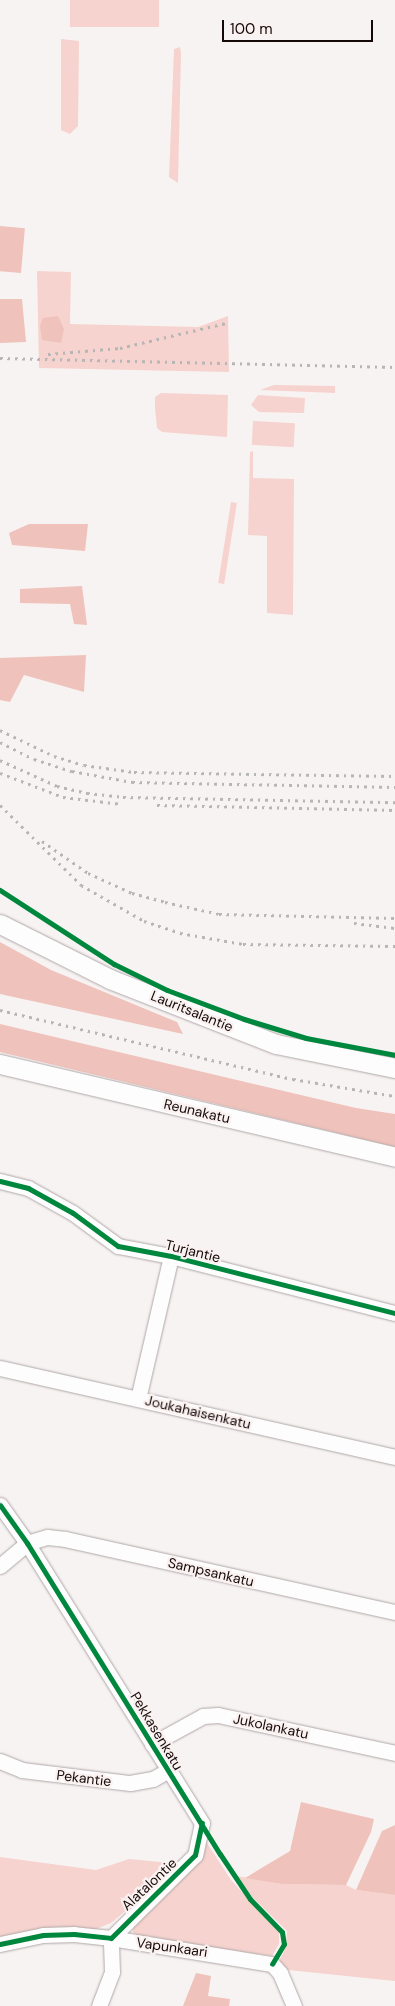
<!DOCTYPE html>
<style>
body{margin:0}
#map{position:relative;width:395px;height:2006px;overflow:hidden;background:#f8f3f3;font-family:"DM Sans",sans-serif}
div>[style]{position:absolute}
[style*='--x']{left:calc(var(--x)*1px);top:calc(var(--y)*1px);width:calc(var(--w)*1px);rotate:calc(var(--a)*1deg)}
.green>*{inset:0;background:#f6d3ce;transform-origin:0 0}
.forest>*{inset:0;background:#efc2bb;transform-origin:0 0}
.roads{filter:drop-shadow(0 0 1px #afa7a7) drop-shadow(0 0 1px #afa7a7)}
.minor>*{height:15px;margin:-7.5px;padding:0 7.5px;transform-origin:7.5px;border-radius:7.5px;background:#fefdfd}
.major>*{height:19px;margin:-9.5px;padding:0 9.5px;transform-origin:9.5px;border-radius:9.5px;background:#fefdfd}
.rail>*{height:3px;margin-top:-1.5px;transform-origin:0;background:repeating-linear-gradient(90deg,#b7b6b6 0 2.5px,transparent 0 7.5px)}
.cycleway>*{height:5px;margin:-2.5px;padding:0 2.5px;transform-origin:2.5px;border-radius:2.5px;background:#00873e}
span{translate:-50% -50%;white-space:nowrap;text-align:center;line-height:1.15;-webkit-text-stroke:4.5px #faf2f1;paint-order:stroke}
.street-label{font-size:14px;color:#150908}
.scale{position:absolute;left:222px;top:20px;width:151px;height:22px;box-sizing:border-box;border:2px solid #150908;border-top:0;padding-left:6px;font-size:15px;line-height:18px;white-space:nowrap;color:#150908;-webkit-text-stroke:4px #faf2f1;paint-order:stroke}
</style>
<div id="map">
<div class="green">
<div style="left:70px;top:0;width:89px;height:27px"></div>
<div style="clip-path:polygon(61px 39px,79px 41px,78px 126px,70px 134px,61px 130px)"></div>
<div style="clip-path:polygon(180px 47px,181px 53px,178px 183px,169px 177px,174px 49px)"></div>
<div style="clip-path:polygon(37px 271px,71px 272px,70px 324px,198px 327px,228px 316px,229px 372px,39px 368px)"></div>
<div style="clip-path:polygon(274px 385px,335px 386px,335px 393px,260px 390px)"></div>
<div style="clip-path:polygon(161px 393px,228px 395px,227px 437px,162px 432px,157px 428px,155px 408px,155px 397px)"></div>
<div style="clip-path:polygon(258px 395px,305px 398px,304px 413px,259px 412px,251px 405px)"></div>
<div style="left:253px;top:421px;width:42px;height:24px;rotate:3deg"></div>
<div style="clip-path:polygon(253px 451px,253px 478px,294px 479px,293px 615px,267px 613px,267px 536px,248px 535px,250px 452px)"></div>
<div style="left:231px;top:502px;width:6px;height:82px;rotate:9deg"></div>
<div style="clip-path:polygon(205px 1840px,231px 1880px,279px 1932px,279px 1944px,272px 1956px,137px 1937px,133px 1932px,133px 1924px,139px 1916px,195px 1866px)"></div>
<div style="clip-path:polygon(0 1857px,96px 1870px,129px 1859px,181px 1864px,111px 1923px,96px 1929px,0 1937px)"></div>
<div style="clip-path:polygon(237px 1876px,282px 1884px,346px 1885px,356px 1890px,395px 1895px,395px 1981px,288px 1970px,279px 1962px,286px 1947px,287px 1931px,247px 1892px)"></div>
</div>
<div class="forest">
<div style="left:0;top:226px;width:25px;height:45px;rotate:5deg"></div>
<div style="clip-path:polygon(0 299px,22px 299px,26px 342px,0 343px)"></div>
<div style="clip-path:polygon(58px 316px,64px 329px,61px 343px,42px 340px,40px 326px,43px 318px)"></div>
<div style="clip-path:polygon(29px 524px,88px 524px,85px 551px,12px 545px,9px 533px)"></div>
<div style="clip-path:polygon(82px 586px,87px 625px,74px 624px,70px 604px,20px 603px,20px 589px)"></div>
<div style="clip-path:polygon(86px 655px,84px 692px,24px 675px,10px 702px,0 700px,0 658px)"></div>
<div style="clip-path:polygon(0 942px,51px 970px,177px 1022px,183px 1034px,0 994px)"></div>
<div style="clip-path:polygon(0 1024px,356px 1108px,395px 1114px,395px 1147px,0 1052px)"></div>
<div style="clip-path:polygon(301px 1802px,374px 1819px,371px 1832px,346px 1885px,282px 1884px,245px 1878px,290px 1851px)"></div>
<div style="clip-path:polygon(395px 1825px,395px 1895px,356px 1890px,382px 1831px)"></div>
<div style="clip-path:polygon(196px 1973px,211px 1976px,208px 1996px,230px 1999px,229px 2006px,183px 2006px)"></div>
</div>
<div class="roads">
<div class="minor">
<div style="--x:0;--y:1181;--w:29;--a:14"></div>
<div style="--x:28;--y:1188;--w:51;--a:29.1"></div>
<div style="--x:73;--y:1213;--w:56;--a:36.3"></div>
<div style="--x:118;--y:1246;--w:54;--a:10.7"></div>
<div style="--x:171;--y:1256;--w:231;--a:14.3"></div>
<div style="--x:0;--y:1368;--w:405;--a:12.7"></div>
<div style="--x:138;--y:1399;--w:147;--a:-77"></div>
<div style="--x:0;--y:1505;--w:47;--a:54.6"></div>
<div style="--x:27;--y:1543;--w:330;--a:58"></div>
<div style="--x:202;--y:1823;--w:33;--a:102"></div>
<div style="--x:195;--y:1855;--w:118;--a:135.3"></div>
<div style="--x:111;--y:1938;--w:37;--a:-174"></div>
<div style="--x:74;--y:1934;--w:31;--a:178"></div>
<div style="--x:43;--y:1935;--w:44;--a:168.2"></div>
<div style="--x:0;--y:1566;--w:35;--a:-40"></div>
<div style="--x:27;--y:1543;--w:21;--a:-17"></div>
<div style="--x:47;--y:1537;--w:18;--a:6"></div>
<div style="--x:65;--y:1539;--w:338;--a:12.5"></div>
<div style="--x:152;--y:1744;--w:58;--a:-28.8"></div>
<div style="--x:203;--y:1716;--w:15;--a:-4"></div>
<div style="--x:218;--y:1715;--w:181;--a:12.1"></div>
<div style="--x:0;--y:1761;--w:24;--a:22"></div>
<div style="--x:22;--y:1770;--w:109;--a:6.9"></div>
<div style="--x:130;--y:1783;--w:23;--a:-10"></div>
<div style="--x:153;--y:1779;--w:16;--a:-30"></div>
<div style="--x:99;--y:2006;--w:36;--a:-69"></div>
<div style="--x:112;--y:1972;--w:34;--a:-92"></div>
<div style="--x:111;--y:1938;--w:163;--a:9.2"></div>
<div style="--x:272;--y:1964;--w:12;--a:48"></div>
<div style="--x:280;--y:1973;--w:36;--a:67"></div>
</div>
<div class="major">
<div style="--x:0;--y:924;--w:123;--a:26.6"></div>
<div style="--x:110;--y:979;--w:178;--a:21.4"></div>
<div style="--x:276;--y:1044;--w:121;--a:11.4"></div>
<div style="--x:0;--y:1064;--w:406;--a:13.2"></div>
</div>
</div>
<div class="rail">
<div style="--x:48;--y:354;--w:72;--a:-4.8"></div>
<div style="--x:120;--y:348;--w:109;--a:-13.3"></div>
<div style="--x:0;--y:358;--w:395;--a:1.3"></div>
<div style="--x:0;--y:730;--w:60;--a:25.7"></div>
<div style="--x:54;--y:756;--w:31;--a:17"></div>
<div style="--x:84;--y:765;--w:50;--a:8"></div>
<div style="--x:134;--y:772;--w:261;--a:0.9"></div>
<div style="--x:0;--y:742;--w:38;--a:27"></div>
<div style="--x:34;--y:759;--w:40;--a:18"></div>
<div style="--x:72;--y:771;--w:61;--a:10.4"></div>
<div style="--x:132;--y:782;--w:263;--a:1.1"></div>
<div style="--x:0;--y:760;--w:63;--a:24.5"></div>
<div style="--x:57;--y:786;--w:31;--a:13"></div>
<div style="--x:87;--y:793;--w:36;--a:6"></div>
<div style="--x:123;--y:797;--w:272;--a:1.1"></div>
<div style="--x:0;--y:773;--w:67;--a:20.9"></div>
<div style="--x:63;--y:797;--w:59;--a:6.8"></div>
<div style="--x:0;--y:805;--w:114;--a:44.6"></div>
<div style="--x:81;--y:885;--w:73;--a:29.7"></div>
<div style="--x:144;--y:921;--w:38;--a:18"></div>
<div style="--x:180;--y:933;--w:64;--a:9.9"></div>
<div style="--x:243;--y:944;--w:152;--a:0.8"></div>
<div style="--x:157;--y:805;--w:238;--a:1.2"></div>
<div style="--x:42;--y:841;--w:56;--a:34.8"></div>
<div style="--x:88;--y:873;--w:48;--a:24.4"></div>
<div style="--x:132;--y:893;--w:34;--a:15"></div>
<div style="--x:165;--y:902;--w:55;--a:12.5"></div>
<div style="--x:219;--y:914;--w:176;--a:1.3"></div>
<div style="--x:354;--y:923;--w:41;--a:7"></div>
<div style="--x:0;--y:1010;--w:301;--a:13.3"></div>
<div style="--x:293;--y:1079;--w:103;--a:9.5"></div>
</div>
<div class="cycleway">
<div style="--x:0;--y:890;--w:136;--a:33"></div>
<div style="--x:114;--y:964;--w:59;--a:26.1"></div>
<div style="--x:167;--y:990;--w:82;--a:20.6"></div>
<div style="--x:244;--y:1019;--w:65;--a:17"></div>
<div style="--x:306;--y:1038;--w:91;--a:10.8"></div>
<div style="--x:0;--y:1181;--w:29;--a:14"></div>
<div style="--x:28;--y:1188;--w:51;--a:29.1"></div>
<div style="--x:73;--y:1213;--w:56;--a:36.3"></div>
<div style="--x:118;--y:1246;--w:54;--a:10.7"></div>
<div style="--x:171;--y:1256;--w:231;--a:14.3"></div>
<div style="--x:0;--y:1505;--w:47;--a:54.6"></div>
<div style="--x:27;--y:1543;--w:366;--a:58.2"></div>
<div style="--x:220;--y:1854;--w:54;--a:56.3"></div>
<div style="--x:250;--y:1899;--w:46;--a:45.9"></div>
<div style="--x:282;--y:1932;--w:12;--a:81"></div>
<div style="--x:284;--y:1944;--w:23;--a:121"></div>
<div style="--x:0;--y:1944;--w:44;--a:-11.8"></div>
<div style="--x:43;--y:1935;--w:31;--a:-2"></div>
<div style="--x:74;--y:1934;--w:37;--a:6"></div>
<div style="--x:111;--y:1938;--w:118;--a:-44.7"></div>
<div style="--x:195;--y:1855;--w:33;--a:-78"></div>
</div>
<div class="street-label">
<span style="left:192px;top:1011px;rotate:22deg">Lauritsalantie</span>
<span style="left:197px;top:1111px;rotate:13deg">Reunakatu</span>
<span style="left:193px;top:1251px;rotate:14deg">Turjantie</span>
<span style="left:198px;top:1412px;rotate:13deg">Joukahaisenkatu</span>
<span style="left:211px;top:1572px;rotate:13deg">Sampsankatu</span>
<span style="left:271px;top:1726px;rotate:12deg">Jukolankatu</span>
<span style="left:157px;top:1731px;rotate:59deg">Pekkasenkatu</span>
<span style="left:84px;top:1778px;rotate:7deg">Pekantie</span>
<span style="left:149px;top:1884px;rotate:-43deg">Alatalontie</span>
<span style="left:172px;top:1947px;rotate:8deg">Vapunkaari</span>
</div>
<div class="scale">100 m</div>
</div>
